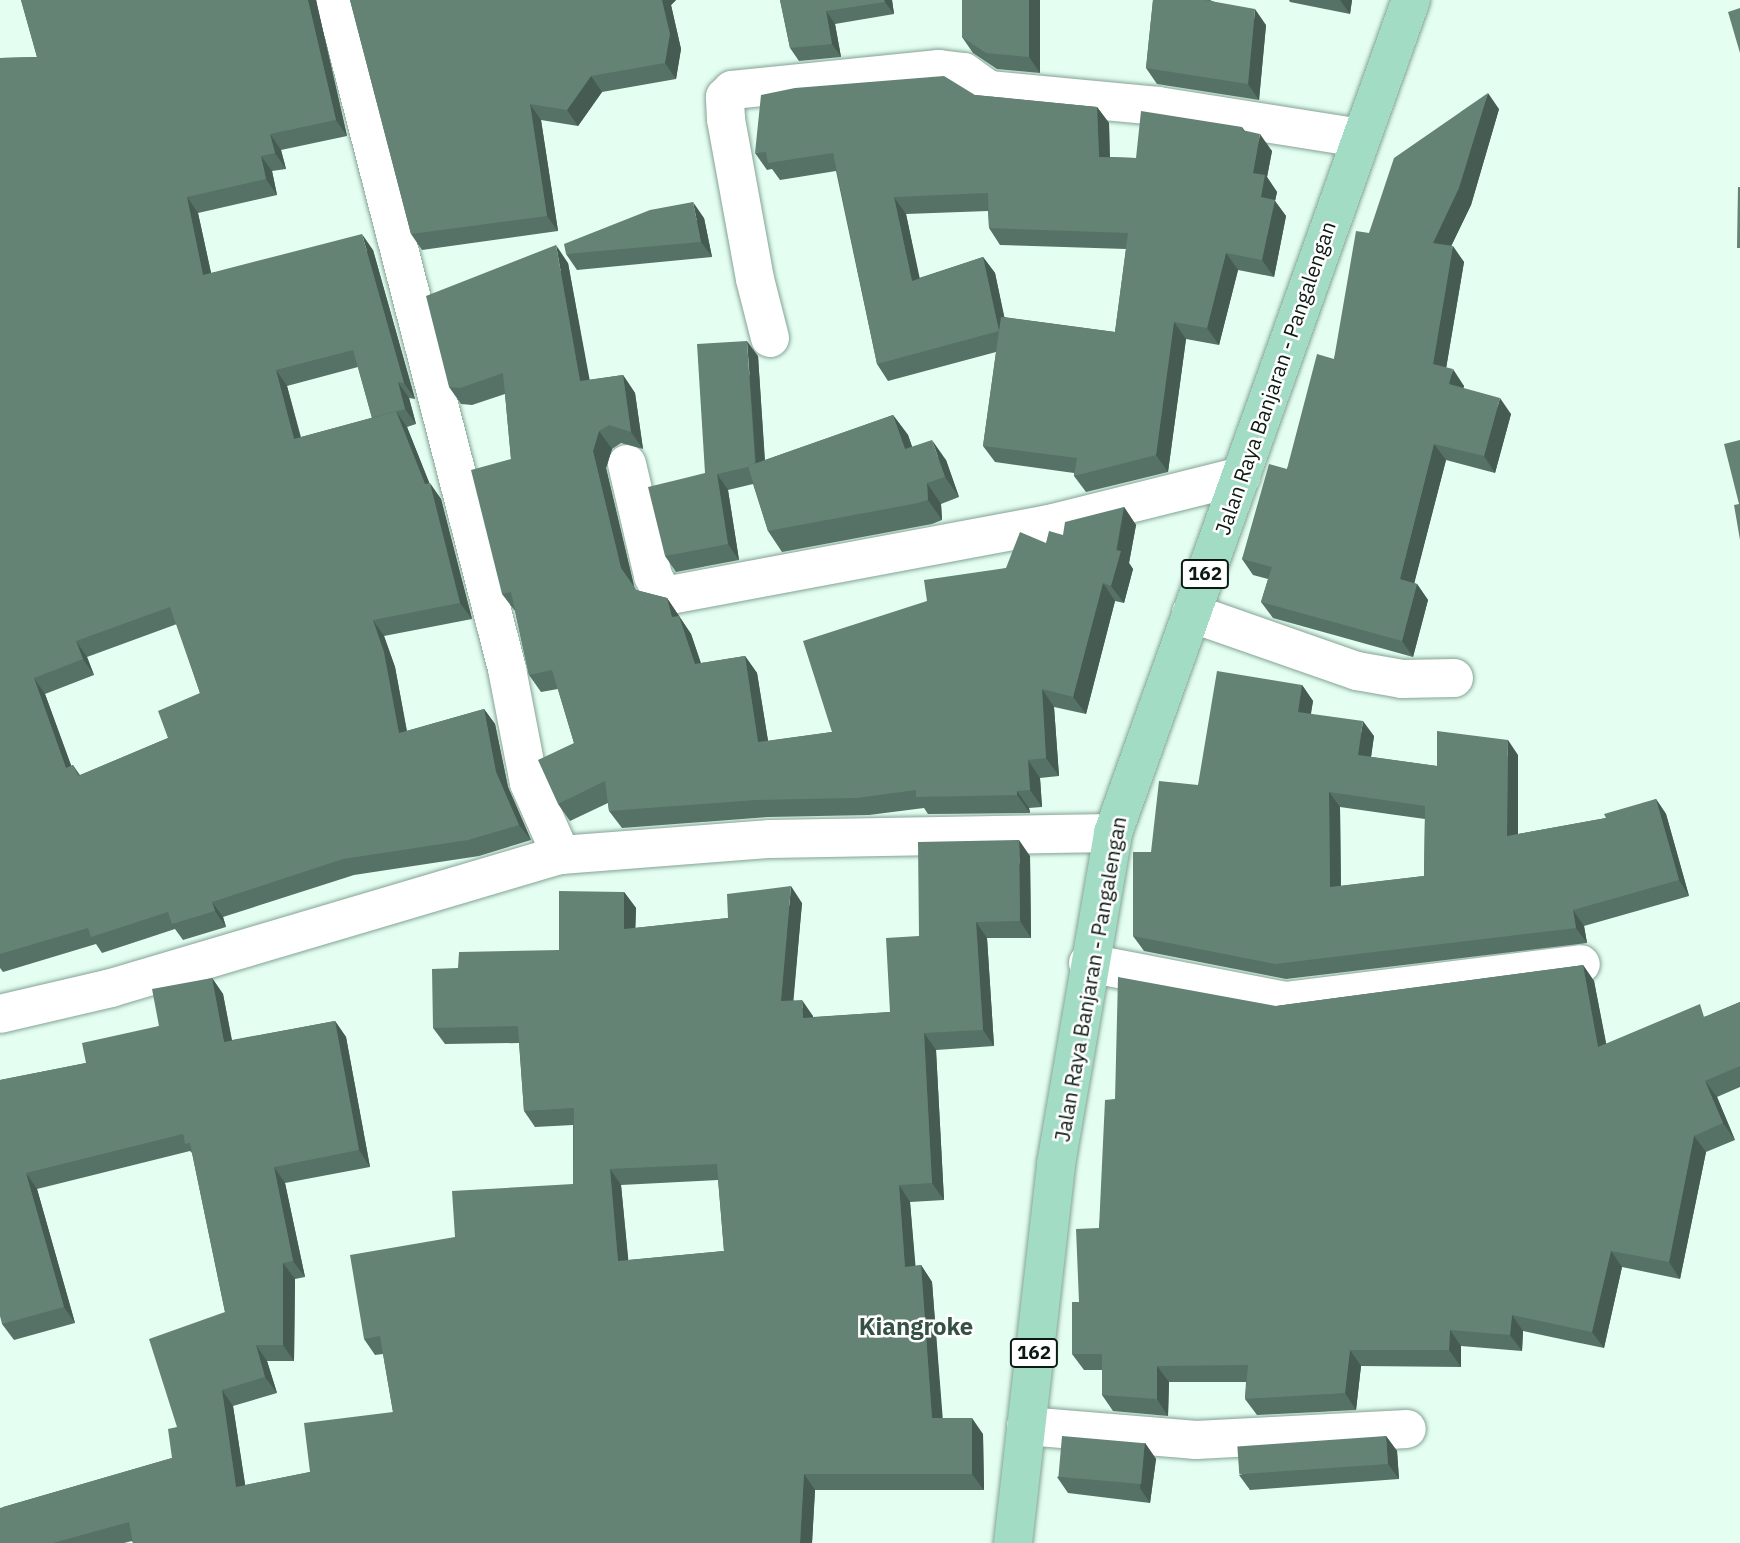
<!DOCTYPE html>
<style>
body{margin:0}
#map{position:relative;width:1740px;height:1543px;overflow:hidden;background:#e4fff2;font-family:"IBM Plex Sans",sans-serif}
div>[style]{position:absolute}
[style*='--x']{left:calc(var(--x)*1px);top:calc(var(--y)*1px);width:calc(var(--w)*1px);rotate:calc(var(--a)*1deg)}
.roads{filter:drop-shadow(0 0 2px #84a394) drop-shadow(0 0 2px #84a394)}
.street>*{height:38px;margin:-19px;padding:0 19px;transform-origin:19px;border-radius:19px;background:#fff}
.primary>*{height:38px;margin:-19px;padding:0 19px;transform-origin:19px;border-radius:19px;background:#a3dcc5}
.wall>*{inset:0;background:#567165}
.shaded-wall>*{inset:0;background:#465c52}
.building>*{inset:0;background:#648375;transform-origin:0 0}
span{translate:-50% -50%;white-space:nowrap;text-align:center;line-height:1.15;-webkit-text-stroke:5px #fff;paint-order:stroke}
.shield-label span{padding:2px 5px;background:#fff;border:2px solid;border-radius:5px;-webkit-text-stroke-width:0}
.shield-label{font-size:19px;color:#0d1a14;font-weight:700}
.street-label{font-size:21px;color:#0d1a14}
.quarter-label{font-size:24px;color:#345144;font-weight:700}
</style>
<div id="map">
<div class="roads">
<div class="street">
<div style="--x:335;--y:0;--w:691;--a:75.58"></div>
<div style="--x:507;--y:669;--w:116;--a:79.1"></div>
<div style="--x:529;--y:783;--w:79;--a:66"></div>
<div style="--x:770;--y:338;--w:61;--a:-104.3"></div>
<div style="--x:755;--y:279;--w:163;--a:-100.3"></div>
<div style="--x:726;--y:119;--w:22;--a:-93"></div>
<div style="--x:725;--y:97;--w:10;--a:-45"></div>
<div style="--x:732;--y:90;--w:208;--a:-5.8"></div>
<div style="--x:939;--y:69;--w:25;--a:7"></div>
<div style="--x:964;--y:72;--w:31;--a:36"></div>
<div style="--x:989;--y:90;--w:170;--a:5.4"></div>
<div style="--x:1158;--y:106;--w:204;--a:9"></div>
<div style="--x:627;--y:464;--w:115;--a:76.9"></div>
<div style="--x:653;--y:576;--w:15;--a:62"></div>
<div style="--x:660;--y:589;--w:12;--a:31"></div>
<div style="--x:670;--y:595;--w:386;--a:-10.6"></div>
<div style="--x:1049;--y:524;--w:198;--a:-14"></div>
<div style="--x:1191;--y:613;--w:176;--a:19.3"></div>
<div style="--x:1357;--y:671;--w:46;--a:10.1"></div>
<div style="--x:1402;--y:679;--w:52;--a:-1.1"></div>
<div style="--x:1088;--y:963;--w:201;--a:10.9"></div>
<div style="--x:1285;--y:1001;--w:298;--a:-7.1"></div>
<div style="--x:0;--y:1014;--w:114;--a:-13.2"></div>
<div style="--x:111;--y:988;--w:469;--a:-16.5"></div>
<div style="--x:561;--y:855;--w:210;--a:-4.4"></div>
<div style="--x:770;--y:839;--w:343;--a:-1"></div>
<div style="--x:1026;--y:1426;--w:171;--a:4.7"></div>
<div style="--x:1196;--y:1440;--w:211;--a:-3"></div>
</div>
<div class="primary">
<div style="--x:1013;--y:1543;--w:381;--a:-83.5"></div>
<div style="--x:1056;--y:1164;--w:336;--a:-80.2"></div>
<div style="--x:1113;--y:833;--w:885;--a:-70.32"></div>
</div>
</div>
<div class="wall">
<div style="clip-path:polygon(evenodd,21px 0,316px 0,347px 136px,281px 150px,286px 169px,272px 171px,277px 195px,198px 213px,211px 273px,373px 250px,415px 399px,409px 398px,416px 424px,407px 427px,429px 483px,441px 499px,472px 619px,384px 636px,395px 667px,407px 731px,484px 709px,495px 724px,508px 787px,531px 840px,479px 856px,354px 875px,223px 917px,226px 927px,183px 940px,175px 929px,102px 953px,96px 944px,3px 972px,0 968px,0 58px,37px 57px,21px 0,358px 367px,372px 418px,301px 437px,287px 386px,358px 367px,21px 0,177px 624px,200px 693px,168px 738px,80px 775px,73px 765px,71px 766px,45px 694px,94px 675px,87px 657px,177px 624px)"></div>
<div style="clip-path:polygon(350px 0,676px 0,671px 5px,681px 49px,676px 79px,602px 92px,578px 126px,541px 120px,558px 231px,422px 250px,411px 234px)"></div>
<div style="clip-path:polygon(780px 0,892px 0,894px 14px,835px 24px,841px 57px,799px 61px,790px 48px)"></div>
<div style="clip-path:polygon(1040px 0,1040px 73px,997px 69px,973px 53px,962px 37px)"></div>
<div style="clip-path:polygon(1153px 0,1210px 0,1266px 25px,1259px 100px,1157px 84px,1146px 68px)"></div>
<div style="clip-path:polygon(1289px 0,1352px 0,1350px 14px,1290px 2px)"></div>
<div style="clip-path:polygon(evenodd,975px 95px,1097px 107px,1109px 123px,1110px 157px,1136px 158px,1242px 127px,1245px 131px,1272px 151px,1267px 177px,1277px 192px,1275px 201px,1286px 216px,1274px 277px,1238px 270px,1219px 345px,1186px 339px,1168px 472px,1086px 492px,1074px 476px,1074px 473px,995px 462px,983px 446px,996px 352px,888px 381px,877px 364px,836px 171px,780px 180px,772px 169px,767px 170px,755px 153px,975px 95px,988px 211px,989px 228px,1000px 245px,1126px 249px,1115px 332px,1004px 317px,995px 273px,983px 257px,919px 278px,906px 214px,988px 211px)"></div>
<div style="clip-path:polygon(1499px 109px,1471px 205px,1451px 246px,1464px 262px,1446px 368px,1464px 386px,1463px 388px,1511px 414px,1495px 473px,1446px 460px,1414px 583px,1417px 584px,1428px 600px,1413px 657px,1273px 618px,1261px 602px,1268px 579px,1253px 575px,1242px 559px,1287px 469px,1334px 359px,1369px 233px)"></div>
<div style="clip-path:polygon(704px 218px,712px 257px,577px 270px,566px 254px)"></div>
<div style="clip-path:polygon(568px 263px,589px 380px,623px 375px,635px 393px,643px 449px,621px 443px,612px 449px,606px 468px,634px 586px,636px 590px,667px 598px,691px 634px,701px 663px,745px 656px,757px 673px,768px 741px,832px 732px,927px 601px,1006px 568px,1046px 543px,1124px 507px,1136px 525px,1129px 563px,1133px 569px,1124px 603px,1115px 601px,1086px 714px,1054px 707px,1059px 776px,1040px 778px,1042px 807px,1029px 808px,1030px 813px,928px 814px,924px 808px,869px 815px,768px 817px,622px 828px,609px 811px,608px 803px,570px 821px,558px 804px,574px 743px,558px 689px,541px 692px,529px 675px,515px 611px,502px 594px,511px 459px,505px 394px,472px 405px,461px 404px,449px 387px)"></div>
<div style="clip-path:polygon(758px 356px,765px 460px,893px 415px,908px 435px,912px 447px,946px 460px,959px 497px,941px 504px,942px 520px,932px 524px,782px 552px,768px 531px,753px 484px,728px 490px,739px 560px,676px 572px,665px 556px,705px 473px)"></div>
<div style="clip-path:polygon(evenodd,1302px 685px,1313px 701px,1311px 714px,1374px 736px,1371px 757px,1437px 766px,1518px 755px,1518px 834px,1606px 818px,1656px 799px,1666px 814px,1689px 896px,1584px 926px,1587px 943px,1286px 979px,1144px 951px,1133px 936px,1198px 785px,1302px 685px,1340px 807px,1425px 819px,1424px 876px,1341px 886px,1340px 807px)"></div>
<div style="clip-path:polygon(evenodd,1030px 856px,1031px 938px,987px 938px,994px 1046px,936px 1050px,944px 1200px,910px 1202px,915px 1266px,921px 1265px,932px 1282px,942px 1418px,983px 1434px,984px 1490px,815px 1490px,812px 1543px,133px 1543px,132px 1541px,124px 1543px,0 1543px,3px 1507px,172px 1458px,177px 1427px,225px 1312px,192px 1153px,190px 1151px,37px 1189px,75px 1323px,14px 1340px,2px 1324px,0 1080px,86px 1063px,159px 1026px,212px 978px,223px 994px,232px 1040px,335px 1021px,346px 1037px,370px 1167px,285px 1183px,305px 1277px,295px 1279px,294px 1361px,267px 1361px,277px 1393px,233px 1406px,245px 1485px,310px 1472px,393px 1412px,383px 1354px,375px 1355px,364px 1339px,455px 1237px,573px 1184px,573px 1125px,535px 1127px,524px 1111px,519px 1043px,445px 1044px,433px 1028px,458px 968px,559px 950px,624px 892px,636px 908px,635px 928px,728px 918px,802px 903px,793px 1000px,813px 1017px,890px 1012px,919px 936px,1030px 856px,718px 1180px,724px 1251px,628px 1260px,621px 1185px,718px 1180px)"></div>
<div style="clip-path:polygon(1583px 965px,1594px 981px,1606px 1044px,1707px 1016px,1740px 1002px,1740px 1087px,1717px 1097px,1735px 1140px,1706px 1152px,1680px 1279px,1622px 1267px,1604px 1348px,1523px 1331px,1522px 1351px,1461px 1346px,1461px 1367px,1361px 1366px,1356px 1410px,1257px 1415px,1245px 1399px,1246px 1382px,1169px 1382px,1168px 1416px,1113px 1411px,1102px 1395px,1102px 1370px,1084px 1370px,1072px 1354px,1079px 1302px,1099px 1228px,1115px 1099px,1276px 1006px)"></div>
<div style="clip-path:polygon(1386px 1436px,1397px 1451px,1399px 1479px,1250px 1490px,1239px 1475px)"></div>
<div style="clip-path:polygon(1145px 1443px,1156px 1459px,1150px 1503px,1068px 1493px,1057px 1477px)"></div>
</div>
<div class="shaded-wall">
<div style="clip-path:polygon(308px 0,316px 0,347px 136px,336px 120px)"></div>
<div style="clip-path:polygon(662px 0,676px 0,671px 5px,681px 49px,676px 79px,665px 63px)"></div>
<div style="clip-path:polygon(884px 0,892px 0,894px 14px,885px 2px)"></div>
<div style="clip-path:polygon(1029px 0,1040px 0,1040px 73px,1029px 57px)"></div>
<div style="clip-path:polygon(1340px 0,1352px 0,1350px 14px)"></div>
<div style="clip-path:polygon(1255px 9px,1266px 25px,1259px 100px,1248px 84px)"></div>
<div style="clip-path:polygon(826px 11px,835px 24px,841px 57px,832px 44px)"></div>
<div style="clip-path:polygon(591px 76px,602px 92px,578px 126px,567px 110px)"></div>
<div style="clip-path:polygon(1488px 93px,1499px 109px,1471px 205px,1445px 259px,1433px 243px)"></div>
<div style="clip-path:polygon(530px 104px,541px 120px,558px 231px,547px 216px)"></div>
<div style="clip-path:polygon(1097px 107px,1109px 123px,1110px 174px,1099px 157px)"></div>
<div style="clip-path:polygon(270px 134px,281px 150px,286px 169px,275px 153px)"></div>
<div style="clip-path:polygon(1260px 134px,1272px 151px,1267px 177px,1277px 192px,1275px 201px,1286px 216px,1274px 277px,1262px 260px,1261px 197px,1253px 173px)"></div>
<div style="clip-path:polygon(261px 156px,272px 171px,277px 195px,266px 179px)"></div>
<div style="clip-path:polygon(187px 197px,198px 213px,215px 291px,203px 275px)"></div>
<div style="clip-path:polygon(894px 197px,906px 214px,924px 298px,912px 281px)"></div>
<div style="clip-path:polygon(693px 202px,704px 218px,712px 257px,701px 242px)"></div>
<div style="clip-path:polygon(362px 234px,373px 250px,415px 399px,404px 383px)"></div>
<div style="clip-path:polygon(556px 245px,568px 263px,593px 398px,580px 381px)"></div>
<div style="clip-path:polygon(1453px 246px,1464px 262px,1444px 381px,1433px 364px)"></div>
<div style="clip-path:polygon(1226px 253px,1238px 270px,1219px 345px,1207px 328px)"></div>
<div style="clip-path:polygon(983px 257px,995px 273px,1011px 348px,999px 331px)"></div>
<div style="clip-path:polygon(1174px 322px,1186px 339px,1168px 472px,1156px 455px)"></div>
<div style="clip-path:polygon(747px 341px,758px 356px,766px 481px,756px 465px)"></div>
<div style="clip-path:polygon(1453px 369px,1464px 386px,1460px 401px,1449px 384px)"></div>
<div style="clip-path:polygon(276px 370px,287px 386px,305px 455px,294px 439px)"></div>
<div style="clip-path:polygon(623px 375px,635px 393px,643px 449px,631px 432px)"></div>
<div style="clip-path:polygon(398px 382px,409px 398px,416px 424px,405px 409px)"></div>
<div style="clip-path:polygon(1500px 398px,1511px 414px,1495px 473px,1484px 456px)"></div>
<div style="clip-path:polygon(396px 411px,407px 427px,431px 487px,430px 483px,441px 499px,472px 619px,460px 603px,425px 484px)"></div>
<div style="clip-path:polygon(893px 415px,908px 435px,920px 469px,905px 449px)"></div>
<div style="clip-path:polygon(599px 431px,612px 449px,606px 468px,634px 586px,621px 568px,593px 451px)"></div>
<div style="clip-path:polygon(932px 440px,946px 460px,959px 497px,945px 477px)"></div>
<div style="clip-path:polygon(1434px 444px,1446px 460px,1411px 596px,1400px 579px)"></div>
<div style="clip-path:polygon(717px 474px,728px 490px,739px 560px,728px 544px)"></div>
<div style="clip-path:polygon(927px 483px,941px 504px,942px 520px,928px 500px)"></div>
<div style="clip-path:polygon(1124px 507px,1136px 525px,1129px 563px,1133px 569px,1124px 603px,1111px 586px)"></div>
<div style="clip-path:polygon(1103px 583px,1115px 601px,1086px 714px,1073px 697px)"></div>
<div style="clip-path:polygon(1417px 584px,1428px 600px,1413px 657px,1402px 641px)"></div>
<div style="clip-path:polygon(667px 598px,691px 634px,707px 682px,695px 664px,672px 617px)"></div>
<div style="clip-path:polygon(373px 620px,384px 636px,395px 667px,410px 749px,399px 733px)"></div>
<div style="clip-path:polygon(76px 641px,87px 657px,94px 675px,83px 659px)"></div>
<div style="clip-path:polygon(745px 656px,757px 673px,771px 759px,758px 742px)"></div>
<div style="clip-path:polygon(34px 678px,45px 694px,78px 784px,66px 768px)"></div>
<div style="clip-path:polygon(1302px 685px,1313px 701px,1308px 728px,1298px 712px)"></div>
<div style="clip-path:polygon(1042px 689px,1054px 707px,1059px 776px,1046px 758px)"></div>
<div style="clip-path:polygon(484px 709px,495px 724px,508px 787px,531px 840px,519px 825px,496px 772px)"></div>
<div style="clip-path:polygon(1363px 721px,1374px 736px,1369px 771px,1358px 755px)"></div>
<div style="clip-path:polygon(1508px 740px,1518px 755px,1518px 852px,1507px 836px)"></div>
<div style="clip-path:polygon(1028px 760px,1040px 778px,1042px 807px,1030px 790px)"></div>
<div style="clip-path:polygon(1017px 791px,1029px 808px,1030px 813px,1017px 795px)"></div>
<div style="clip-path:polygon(1329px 792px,1340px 807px,1341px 902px,1330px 887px)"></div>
<div style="clip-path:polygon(1656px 799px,1666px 814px,1689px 896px,1679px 880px)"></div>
<div style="clip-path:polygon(1019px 840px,1030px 856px,1031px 938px,1020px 921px)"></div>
<div style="clip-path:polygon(791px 886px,802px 903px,792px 1017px,781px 1001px)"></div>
<div style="clip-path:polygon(624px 892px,636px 908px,635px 945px,624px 929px)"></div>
<div style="clip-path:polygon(212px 902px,223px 917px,226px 927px,215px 911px)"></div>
<div style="clip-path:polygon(1573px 910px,1584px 926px,1587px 943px,1576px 928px)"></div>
<div style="clip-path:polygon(976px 922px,987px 938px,994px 1046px,983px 1030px)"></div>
<div style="clip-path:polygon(1583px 965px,1594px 981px,1610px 1063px,1598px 1047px)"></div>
<div style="clip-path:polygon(212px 978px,223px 994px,235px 1058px,224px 1042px)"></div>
<div style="clip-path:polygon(802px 1000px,813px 1016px,814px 1034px,803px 1018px)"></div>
<div style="clip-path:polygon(335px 1021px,346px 1037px,370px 1167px,359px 1150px)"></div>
<div style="clip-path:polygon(924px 1033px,936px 1050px,944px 1200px,932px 1183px)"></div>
<div style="clip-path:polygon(1705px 1081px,1717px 1097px,1735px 1140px,1723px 1123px)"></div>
<div style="clip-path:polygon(1694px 1136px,1706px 1152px,1680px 1279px,1669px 1262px)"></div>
<div style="clip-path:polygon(274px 1167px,285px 1183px,305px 1277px,293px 1261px)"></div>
<div style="clip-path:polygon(610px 1169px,621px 1185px,630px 1277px,618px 1261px)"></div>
<div style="clip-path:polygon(26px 1173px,37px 1189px,75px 1323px,64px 1307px)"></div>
<div style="clip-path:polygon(899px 1185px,910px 1202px,917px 1283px,905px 1267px)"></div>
<div style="clip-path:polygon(1611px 1251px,1622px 1267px,1604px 1348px,1592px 1332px)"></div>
<div style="clip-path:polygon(283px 1263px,295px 1279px,294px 1361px,283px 1345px)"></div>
<div style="clip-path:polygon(921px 1265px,932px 1282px,944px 1434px,932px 1418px)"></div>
<div style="clip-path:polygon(1512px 1315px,1523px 1331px,1522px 1351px,1510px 1335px)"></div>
<div style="clip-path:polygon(1450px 1330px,1461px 1346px,1461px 1367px,1449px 1350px)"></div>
<div style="clip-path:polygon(256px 1345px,267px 1361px,277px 1393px,265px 1377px)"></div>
<div style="clip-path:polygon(1350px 1350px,1361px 1366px,1356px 1410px,1345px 1393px)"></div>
<div style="clip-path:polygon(1157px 1366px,1169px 1382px,1168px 1416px,1157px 1399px)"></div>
<div style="clip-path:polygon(222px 1390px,233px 1406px,248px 1503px,236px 1487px)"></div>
<div style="clip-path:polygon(972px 1418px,983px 1434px,984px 1490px,972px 1474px)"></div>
<div style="clip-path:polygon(1386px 1436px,1397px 1451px,1399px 1479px,1388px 1464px)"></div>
<div style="clip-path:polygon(1145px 1443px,1156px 1459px,1150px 1503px,1140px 1488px)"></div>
<div style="clip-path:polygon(804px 1474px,815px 1490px,812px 1543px,800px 1543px)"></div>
</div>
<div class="building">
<div style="clip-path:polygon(evenodd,21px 0,308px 0,336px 120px,270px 134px,275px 153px,261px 156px,266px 179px,187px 197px,203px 275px,362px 234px,404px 383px,398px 382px,405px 409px,372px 418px,353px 350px,276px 370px,294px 439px,396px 411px,425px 484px,430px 483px,460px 603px,373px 620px,384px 652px,399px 733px,484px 709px,496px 772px,519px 825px,468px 840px,343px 859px,212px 902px,215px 911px,172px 924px,168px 912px,91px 937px,88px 928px,0 954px,0 58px,37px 57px,21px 0,170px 607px,200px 693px,158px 711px,168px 738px,78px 776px,73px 765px,66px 768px,34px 678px,83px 659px,76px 641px,170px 607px)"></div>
<div style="clip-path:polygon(350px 0,662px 0,670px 34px,665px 63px,591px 76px,567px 110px,530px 104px,547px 216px,411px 234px)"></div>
<div style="clip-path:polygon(780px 0,884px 0,885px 2px,826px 11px,832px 44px,790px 48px)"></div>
<div style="clip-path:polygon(962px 0,1029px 0,1029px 57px,986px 53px,962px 37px)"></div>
<div style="clip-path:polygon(1153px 0,1205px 0,1255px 9px,1248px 84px,1146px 68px)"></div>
<div style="clip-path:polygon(1740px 8px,1740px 53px,1728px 12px)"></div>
<div style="clip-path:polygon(evenodd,944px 76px,975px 95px,1097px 107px,1099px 157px,1136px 158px,1141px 111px,1242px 127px,1242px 130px,1260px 134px,1253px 173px,1265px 175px,1261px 197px,1275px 200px,1262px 260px,1226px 253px,1207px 328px,1174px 322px,1156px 455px,1074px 476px,1077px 458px,983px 446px,999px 331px,877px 364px,833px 153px,768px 163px,766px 152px,755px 153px,761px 95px,795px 88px,944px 76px,988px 193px,989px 228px,1128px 233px,1115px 332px,1001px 317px,999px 331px,983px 257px,912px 281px,894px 197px,988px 193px)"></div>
<div style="clip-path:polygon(1488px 93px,1459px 188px,1433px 243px,1453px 246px,1433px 364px,1453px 369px,1449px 384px,1500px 398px,1484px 456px,1434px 444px,1400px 579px,1417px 584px,1402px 641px,1261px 602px,1272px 567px,1242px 559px,1269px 464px,1287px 469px,1317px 354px,1334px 359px,1356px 231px,1369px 233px,1394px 158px)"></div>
<div style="clip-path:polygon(1738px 187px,1740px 187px,1740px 248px,1737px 248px)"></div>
<div style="clip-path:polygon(693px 202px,701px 242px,566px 254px,564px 244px,650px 210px)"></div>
<div style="clip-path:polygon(556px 245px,580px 381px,623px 375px,631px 432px,609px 425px,599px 431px,593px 451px,621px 568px,636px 590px,667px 598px,672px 617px,679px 616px,695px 664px,745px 656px,758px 742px,832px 732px,803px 641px,927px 601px,924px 580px,1006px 568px,1020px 532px,1046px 543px,1049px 531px,1063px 535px,1065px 522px,1124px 507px,1116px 550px,1121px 551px,1111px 586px,1103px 583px,1073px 697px,1042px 689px,1046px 758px,1028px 760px,1030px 790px,1017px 791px,1017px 795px,916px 797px,916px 790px,857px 798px,756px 800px,609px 811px,605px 781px,558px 804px,538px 760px,574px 743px,552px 670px,529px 675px,511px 592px,502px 594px,471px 470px,511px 459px,503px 373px,460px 388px,449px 387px,426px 296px)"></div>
<div style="clip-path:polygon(747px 341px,755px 463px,748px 466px,748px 467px,717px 474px,728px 544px,665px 556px,648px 487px,705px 473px,697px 344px)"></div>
<div style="clip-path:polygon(893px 415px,905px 449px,932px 440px,945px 477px,927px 483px,928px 500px,918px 503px,768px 531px,748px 466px)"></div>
<div style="clip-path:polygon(1740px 440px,1740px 540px,1734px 505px,1739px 504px,1724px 444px)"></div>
<div style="clip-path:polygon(evenodd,1217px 671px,1302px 685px,1298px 712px,1363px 721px,1358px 755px,1437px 766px,1437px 731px,1508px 740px,1507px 836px,1606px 818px,1604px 814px,1656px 799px,1679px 880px,1573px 910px,1576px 928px,1275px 964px,1133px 936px,1133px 852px,1151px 852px,1159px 781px,1198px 785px,1217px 671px,1329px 792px,1425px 806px,1424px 876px,1330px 887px,1329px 792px)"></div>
<div style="clip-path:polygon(evenodd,1019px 840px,1020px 921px,976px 922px,983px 1030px,924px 1033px,932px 1183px,899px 1185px,905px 1267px,921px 1265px,932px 1418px,972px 1418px,972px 1474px,804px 1474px,800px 1543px,133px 1543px,129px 1522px,53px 1543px,0 1543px,0 1508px,172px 1458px,168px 1429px,177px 1427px,149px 1339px,225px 1312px,190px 1143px,185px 1144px,183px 1134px,26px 1173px,64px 1307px,2px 1324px,0 1316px,0 1080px,86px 1063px,82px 1043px,159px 1026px,152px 989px,212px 978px,224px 1042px,335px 1021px,359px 1150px,274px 1167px,293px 1261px,283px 1263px,283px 1345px,256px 1345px,265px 1377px,222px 1390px,236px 1487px,310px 1472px,304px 1423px,393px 1412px,380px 1336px,364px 1339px,350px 1255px,455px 1237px,452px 1191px,573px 1184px,574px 1108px,524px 1111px,518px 1026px,433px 1028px,432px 969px,458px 968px,459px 952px,559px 950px,559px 891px,624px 892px,624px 929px,728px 918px,727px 894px,791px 886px,781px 1001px,802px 1000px,803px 1018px,890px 1012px,886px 938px,919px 936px,918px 842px,1019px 840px,717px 1164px,724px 1251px,618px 1261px,610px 1169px,717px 1164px)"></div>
<div style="clip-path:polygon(1583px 965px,1598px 1047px,1700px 1004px,1704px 1017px,1740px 1002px,1740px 1066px,1705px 1081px,1723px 1123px,1694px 1136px,1669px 1262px,1611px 1251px,1592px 1332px,1512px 1315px,1510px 1335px,1450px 1330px,1449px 1350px,1350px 1350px,1345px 1393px,1245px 1399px,1248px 1365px,1157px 1366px,1157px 1399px,1102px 1395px,1102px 1354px,1072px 1354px,1072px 1302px,1079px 1302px,1076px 1229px,1099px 1228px,1105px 1100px,1115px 1099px,1118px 977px,1276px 1006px)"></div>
<div style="left:1062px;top:1436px;width:83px;height:41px;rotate:5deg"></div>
<div style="left:1386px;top:1436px;width:28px;height:149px;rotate:86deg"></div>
</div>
<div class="shield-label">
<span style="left:1205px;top:574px">162</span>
<span style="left:1034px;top:1353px">162</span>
</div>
<div class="street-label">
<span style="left:1275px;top:378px;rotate:-71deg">Jalan Raya Banjaran - Pangalengan</span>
<span style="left:1090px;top:979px;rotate:-80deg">Jalan Raya Banjaran - Pangalengan</span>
</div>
<div class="quarter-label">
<span style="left:916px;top:1327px">Kiangroke</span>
</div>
</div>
